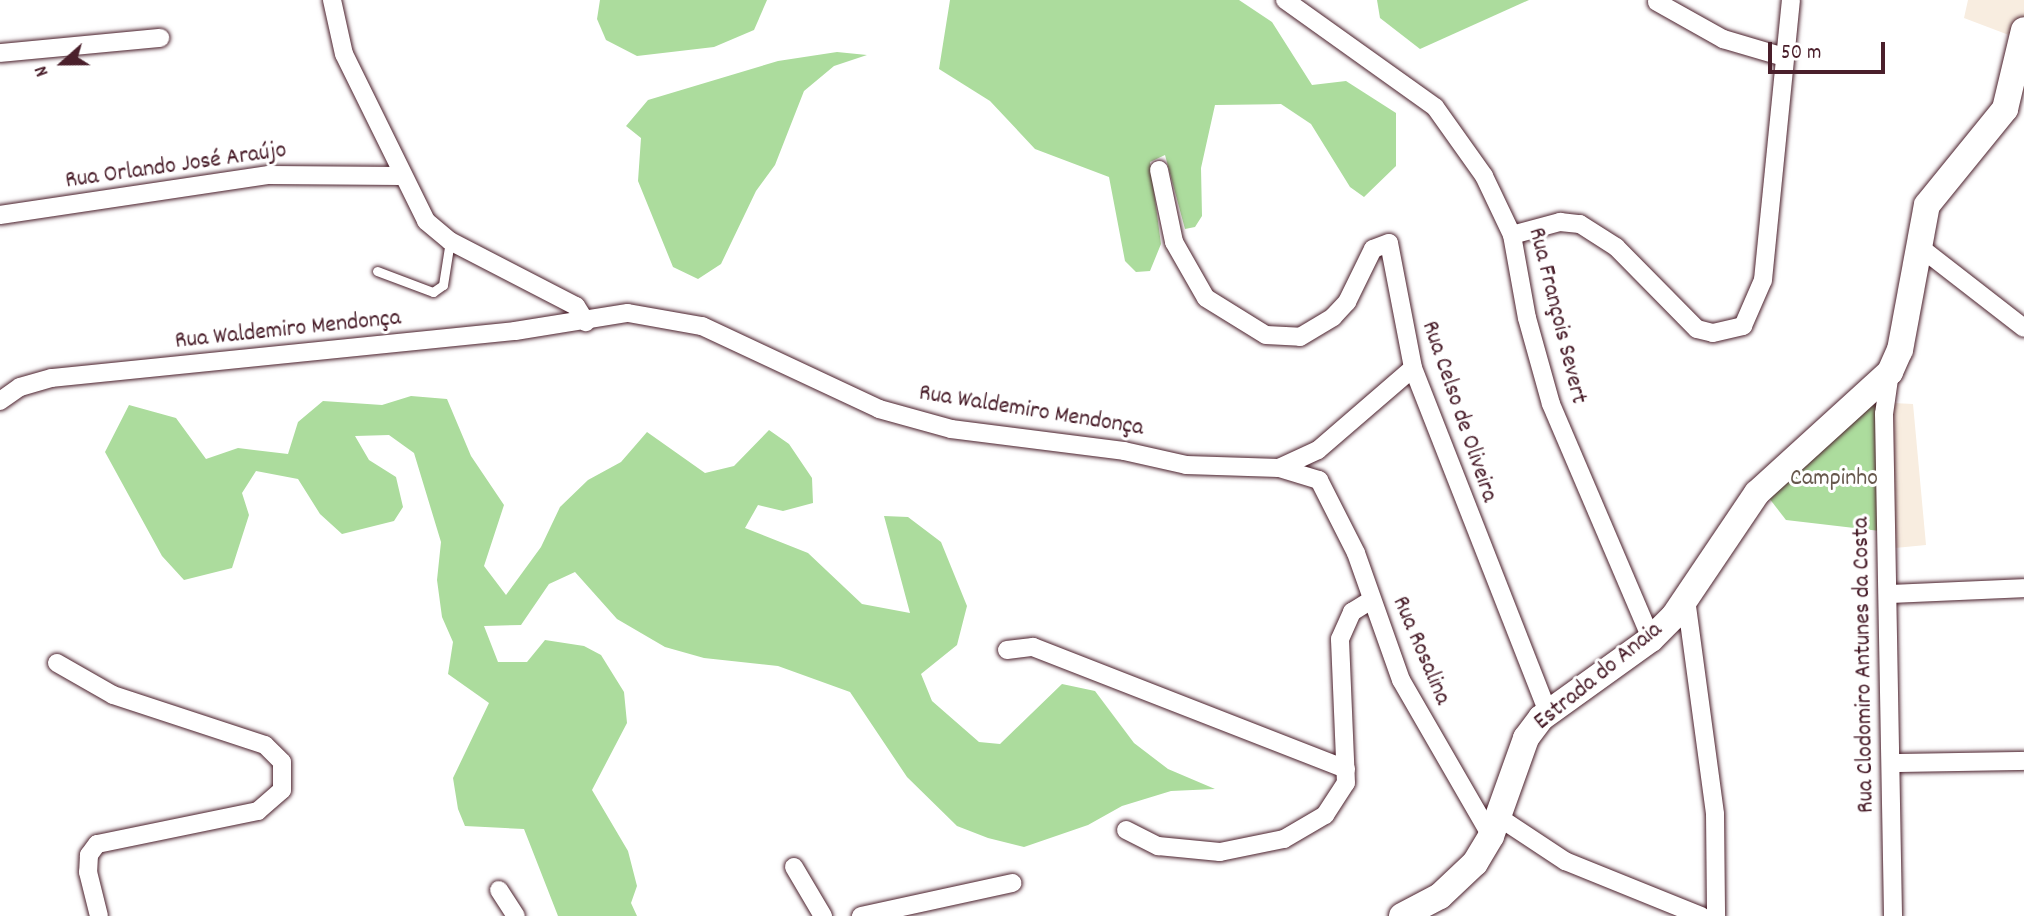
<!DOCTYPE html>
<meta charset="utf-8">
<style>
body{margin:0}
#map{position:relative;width:2024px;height:916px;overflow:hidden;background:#fff;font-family:Dekko,sans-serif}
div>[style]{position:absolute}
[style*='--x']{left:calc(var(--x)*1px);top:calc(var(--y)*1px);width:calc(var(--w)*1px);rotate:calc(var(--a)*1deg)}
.built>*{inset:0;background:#f8ede0}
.green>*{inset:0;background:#acdc9d}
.roads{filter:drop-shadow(0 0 2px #4a1f2b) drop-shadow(0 0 2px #4a1f2b)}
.lane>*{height:9px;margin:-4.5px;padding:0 4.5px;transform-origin:4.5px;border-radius:4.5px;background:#fff}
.street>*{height:18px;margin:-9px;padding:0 9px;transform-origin:9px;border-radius:9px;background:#fff}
.secondary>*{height:26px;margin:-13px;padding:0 13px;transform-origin:13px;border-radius:13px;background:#fff}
span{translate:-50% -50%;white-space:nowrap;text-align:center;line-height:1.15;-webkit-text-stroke:6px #fff;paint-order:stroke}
.street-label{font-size:24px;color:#4a1f2b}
.park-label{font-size:24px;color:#67584d}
.north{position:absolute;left:28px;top:28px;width:70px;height:70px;-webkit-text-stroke:5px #fff;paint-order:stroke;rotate:249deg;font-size:19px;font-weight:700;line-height:28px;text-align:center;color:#4a1f2b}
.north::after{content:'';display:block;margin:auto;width:24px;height:32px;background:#4a1f2b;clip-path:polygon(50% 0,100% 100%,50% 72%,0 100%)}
.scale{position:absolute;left:1768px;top:42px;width:117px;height:32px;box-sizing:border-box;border:4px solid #4a1f2b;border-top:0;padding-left:9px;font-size:21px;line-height:24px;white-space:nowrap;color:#4a1f2b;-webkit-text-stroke:5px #fff;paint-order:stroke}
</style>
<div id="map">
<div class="built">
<div style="clip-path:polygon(1968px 0,2024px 0,2024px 93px,2014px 91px,2022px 40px,1964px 18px)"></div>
<div style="clip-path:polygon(1893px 403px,1913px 404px,1926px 545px,1895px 548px)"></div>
</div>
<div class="green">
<div style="clip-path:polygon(600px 0,767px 0,754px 30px,714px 47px,637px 56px,606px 40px,597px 19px)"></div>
<div style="clip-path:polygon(950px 0,1239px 0,1272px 22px,1312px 85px,1346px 81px,1396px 113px,1396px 166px,1364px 197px,1350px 187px,1311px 124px,1281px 104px,1215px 105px,1201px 168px,1202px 216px,1195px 227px,1185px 229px,1165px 155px,1150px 162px,1161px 244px,1150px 271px,1136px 272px,1125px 261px,1109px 177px,1035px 149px,990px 101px,939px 69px)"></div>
<div style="clip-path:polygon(1377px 0,1529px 0,1420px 49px,1380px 18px)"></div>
<div style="clip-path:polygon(837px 52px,867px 55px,834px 66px,804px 91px,775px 165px,756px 191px,721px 264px,698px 279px,673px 267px,638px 181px,641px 138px,626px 126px,648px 100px,778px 61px)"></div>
<div style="clip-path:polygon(1881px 378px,1880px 531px,1786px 520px,1762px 489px)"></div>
<div style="clip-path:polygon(411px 396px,447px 399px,471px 456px,504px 505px,484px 566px,506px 595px,541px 547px,560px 507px,588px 480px,621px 462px,647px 432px,705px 473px,734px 466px,769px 430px,789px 444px,812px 478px,813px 503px,783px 511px,758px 505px,745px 528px,808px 553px,862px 604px,910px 613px,884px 516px,908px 517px,941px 542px,967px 606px,957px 645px,921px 674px,932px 701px,979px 742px,1000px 744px,1062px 684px,1095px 691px,1134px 743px,1168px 769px,1215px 789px,1171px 791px,1122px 806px,1088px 825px,1024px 847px,988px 838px,957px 826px,907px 777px,850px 692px,778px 666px,704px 658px,665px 647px,617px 619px,575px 572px,549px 584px,521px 625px,484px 626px,498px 662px,527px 662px,545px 640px,584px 646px,601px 655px,624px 692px,627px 723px,592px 790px,628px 851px,637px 886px,631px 903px,637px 916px,558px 916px,524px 829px,465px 826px,458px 809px,453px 778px,489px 703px,448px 674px,453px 642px,442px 617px,437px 580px,441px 542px,414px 453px,389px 435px,355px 436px,369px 460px,396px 477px,403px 507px,394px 521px,342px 534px,320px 514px,298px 479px,256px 471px,242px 493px,249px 515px,232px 568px,184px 580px,162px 556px,105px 452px,129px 405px,176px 418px,206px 459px,238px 448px,288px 454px,298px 422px,323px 401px,382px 405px)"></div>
</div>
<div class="roads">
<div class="lane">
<div style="--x:377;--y:271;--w:60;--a:20.6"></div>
<div style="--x:433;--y:292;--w:12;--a:-35"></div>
<div style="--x:443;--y:285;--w:45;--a:-81"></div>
</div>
<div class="street">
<div style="--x:332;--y:0;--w:55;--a:77.5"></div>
<div style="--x:344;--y:54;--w:186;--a:63.8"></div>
<div style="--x:426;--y:221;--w:31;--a:40"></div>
<div style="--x:450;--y:241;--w:142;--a:27.3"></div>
<div style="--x:576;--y:306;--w:19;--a:58"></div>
<div style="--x:1285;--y:0;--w:184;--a:35.5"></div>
<div style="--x:1435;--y:107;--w:85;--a:54.6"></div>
<div style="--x:1484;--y:176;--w:65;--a:64.6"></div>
<div style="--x:1512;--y:235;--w:84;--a:79.8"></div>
<div style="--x:1527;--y:318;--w:89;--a:74.4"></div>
<div style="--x:1551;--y:404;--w:255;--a:66.9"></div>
<div style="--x:1657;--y:2;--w:76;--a:29.3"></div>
<div style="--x:1723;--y:39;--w:64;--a:16.4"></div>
<div style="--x:0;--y:53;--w:161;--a:-5.4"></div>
<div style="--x:1159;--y:170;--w:74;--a:78.2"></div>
<div style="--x:1174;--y:242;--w:64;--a:60.3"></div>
<div style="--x:1206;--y:298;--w:70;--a:31.7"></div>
<div style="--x:1266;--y:335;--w:34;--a:3"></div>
<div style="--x:1300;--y:337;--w:39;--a:-31"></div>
<div style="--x:1333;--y:317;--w:21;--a:-47"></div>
<div style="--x:1347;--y:302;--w:59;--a:-63.9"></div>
<div style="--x:1373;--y:249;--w:17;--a:-21"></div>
<div style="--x:1389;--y:243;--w:127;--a:79.1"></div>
<div style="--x:1413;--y:368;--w:370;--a:68.6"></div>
<div style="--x:0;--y:215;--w:272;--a:-8.5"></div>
<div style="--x:269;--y:175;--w:132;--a:0.4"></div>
<div style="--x:1512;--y:235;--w:50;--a:-15.2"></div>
<div style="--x:1560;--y:222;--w:20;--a:6"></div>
<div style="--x:1580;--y:224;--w:43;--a:32.6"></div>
<div style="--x:1616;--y:247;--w:115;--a:45.4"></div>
<div style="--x:1697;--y:329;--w:16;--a:14"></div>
<div style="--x:1713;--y:333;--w:31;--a:-13"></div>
<div style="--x:1743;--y:326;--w:50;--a:-66.5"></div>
<div style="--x:1763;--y:280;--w:281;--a:-84.3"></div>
<div style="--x:1917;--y:245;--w:135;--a:37.8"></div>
<div style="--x:1890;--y:372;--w:42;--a:98.1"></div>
<div style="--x:1884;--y:414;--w:502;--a:88.97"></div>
<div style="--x:0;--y:401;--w:24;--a:-35"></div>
<div style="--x:20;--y:387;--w:33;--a:-16"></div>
<div style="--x:52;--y:378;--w:465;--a:-5.8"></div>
<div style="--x:515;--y:331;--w:114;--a:-9.1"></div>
<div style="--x:628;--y:313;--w:75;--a:10"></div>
<div style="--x:702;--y:326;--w:195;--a:25.1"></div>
<div style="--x:879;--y:409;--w:75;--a:15.5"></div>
<div style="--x:951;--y:429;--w:174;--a:7.2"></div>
<div style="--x:1124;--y:451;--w:64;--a:12.7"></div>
<div style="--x:1186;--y:465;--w:93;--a:1.8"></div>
<div style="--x:1279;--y:468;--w:43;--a:-24.8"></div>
<div style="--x:1318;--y:450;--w:125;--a:-40.8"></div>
<div style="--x:1279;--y:468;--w:42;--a:16.7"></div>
<div style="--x:1319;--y:480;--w:82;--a:63.1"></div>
<div style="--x:1356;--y:553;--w:135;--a:70.5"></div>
<div style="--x:1401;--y:680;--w:180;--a:60"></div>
<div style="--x:1888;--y:594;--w:136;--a:-2.5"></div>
<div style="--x:1686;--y:599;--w:217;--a:82.3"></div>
<div style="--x:1715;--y:814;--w:102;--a:89.4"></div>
<div style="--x:1007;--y:650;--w:26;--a:-7"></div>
<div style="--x:1033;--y:647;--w:336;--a:21.3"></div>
<div style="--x:57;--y:663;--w:64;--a:29.7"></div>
<div style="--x:113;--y:695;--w:160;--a:18.2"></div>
<div style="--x:265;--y:745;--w:24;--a:45"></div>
<div style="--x:282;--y:762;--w:28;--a:90"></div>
<div style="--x:282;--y:790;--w:32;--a:139"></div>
<div style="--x:258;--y:811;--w:164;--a:168.4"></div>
<div style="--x:97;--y:844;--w:14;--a:126"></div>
<div style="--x:89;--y:855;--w:17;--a:93"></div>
<div style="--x:88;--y:872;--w:45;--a:76"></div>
<div style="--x:1893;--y:763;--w:131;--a:-0.9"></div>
<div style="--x:1497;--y:816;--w:82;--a:33.5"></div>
<div style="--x:1565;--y:861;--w:147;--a:22"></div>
<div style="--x:1126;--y:830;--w:36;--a:27"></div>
<div style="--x:1158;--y:846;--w:62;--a:5.5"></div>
<div style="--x:1220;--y:852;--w:65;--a:-11.5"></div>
<div style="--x:1284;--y:839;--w:48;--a:-30.3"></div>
<div style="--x:1325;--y:815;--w:38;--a:-57"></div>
<div style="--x:1346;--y:783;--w:144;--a:-92.4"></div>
<div style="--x:1340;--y:639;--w:30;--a:-66"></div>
<div style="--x:1352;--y:612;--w:22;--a:-32"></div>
<div style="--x:794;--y:867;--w:57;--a:59.4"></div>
<div style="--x:499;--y:890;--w:31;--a:57"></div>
<div style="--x:861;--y:916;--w:155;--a:-12.3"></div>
</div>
<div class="secondary">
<div style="--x:1402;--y:916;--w:43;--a:-27.8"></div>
<div style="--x:1440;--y:896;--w:48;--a:-43.3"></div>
<div style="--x:1475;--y:863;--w:31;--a:-59"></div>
<div style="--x:1491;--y:836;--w:104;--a:-70.3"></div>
<div style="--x:1526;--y:738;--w:25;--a:-53"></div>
<div style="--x:1541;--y:718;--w:135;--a:-35.7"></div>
<div style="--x:1651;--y:639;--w:33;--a:-45"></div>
<div style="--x:1674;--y:616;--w:148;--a:-56"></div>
<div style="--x:1757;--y:493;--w:180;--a:-42.3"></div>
<div style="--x:1890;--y:372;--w:24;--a:-66"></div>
<div style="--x:1900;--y:350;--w:147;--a:-79.5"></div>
<div style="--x:1927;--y:205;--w:124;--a:-50.9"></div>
<div style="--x:2005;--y:109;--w:81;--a:-76.5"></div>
</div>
</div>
<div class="street-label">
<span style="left:176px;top:167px;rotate:-8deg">Rua Orlando José Araújo</span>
<span style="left:1556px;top:316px;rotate:76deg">Rua François Severt</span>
<span style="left:288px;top:331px;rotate:-6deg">Rua Waldemiro Mendonça</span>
<span style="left:1031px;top:412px;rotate:9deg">Rua Waldemiro Mendonça</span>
<span style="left:1458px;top:412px;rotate:71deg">Rua Celso de Oliveira</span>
<span style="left:1420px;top:651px;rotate:67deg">Rua Rosalina</span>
<span style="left:1865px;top:665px;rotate:-91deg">Rua Clodomiro Antunes da Costa</span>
<span style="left:1599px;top:677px;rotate:-39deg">Estrada do Anaia</span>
</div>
<div class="park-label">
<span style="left:1834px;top:480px">Campinho</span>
</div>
<div class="north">N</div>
<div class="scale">50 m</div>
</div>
